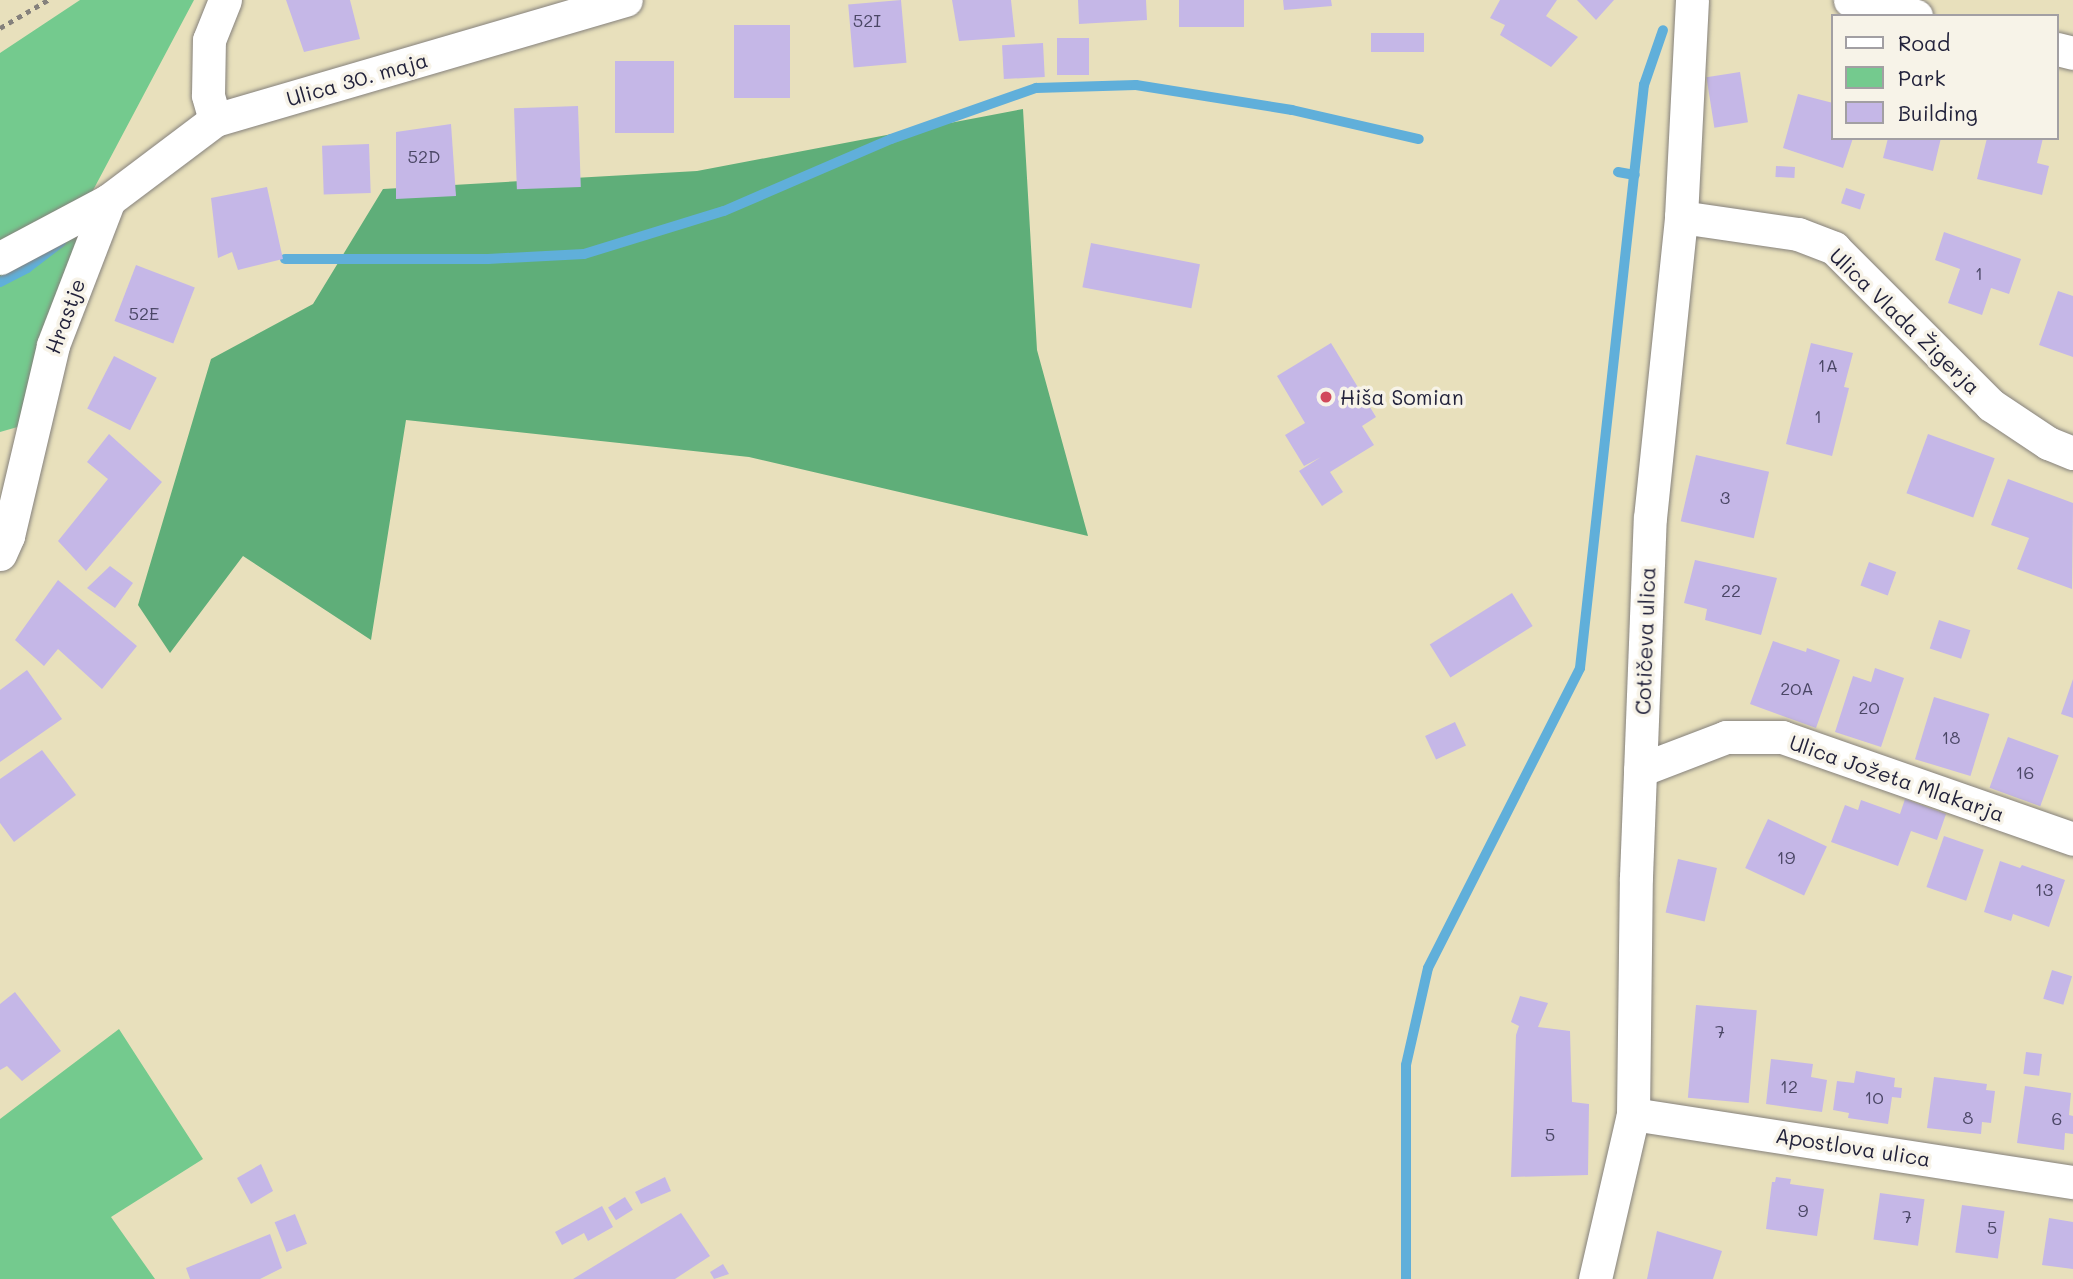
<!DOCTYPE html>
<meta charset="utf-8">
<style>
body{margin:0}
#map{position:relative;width:2073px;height:1279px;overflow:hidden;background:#e8e0bc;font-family:Mali,sans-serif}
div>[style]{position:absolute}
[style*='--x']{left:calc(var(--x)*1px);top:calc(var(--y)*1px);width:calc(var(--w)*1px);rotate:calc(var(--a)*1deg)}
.green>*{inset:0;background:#74ca8e}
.forest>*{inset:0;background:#5fae79}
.stream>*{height:10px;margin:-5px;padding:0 5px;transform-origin:5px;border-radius:5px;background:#60afda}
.building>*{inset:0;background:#c5b7e7;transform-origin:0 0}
.path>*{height:4.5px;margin-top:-2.25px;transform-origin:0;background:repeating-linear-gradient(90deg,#85817c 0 5px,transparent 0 10px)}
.roads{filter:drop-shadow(0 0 2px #85817c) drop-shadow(0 0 2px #85817c)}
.minor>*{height:33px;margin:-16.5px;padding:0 16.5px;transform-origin:16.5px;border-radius:16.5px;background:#fff}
.dots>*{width:19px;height:19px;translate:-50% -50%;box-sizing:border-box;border:4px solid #f7f3e8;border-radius:50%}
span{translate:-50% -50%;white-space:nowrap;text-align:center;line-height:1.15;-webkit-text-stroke:7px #f7f3e8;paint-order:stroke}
.number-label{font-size:18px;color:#4b4766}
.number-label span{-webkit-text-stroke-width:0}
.street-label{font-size:21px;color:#22223b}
.poi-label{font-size:21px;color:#22223b}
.left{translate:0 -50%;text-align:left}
.legend{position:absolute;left:1831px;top:14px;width:228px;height:126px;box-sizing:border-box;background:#f7f3e8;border:2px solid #a29fa3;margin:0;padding:9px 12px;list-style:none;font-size:21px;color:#22223b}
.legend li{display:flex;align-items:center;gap:14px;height:35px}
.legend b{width:35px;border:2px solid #a29fa3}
</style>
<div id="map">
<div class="green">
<div style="clip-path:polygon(80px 0,194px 0,90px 196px,21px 426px,0 432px,0 53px)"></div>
<div style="clip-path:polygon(119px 1029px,203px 1159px,111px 1217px,155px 1279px,0 1279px,0 1119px)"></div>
</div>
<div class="forest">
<div style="clip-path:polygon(1023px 109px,1037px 350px,1088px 536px,749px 457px,406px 420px,371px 640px,243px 556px,170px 653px,138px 605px,211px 359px,313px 304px,383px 189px,697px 171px)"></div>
</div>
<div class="stream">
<div style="--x:1618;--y:172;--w:17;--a:10"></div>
<div style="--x:285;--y:259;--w:203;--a:0"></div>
<div style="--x:488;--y:259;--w:96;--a:-3"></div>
<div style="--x:584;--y:254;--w:146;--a:-17.1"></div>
<div style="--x:724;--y:211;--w:182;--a:-23.3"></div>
<div style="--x:891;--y:139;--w:154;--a:-19.4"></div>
<div style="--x:1036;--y:88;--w:100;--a:-1.7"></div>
<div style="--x:1136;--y:85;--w:158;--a:9.1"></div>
<div style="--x:1292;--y:110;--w:130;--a:12.9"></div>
<div style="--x:0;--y:282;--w:30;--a:-27"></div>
<div style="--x:27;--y:268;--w:43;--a:-37.4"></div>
<div style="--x:1406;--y:1279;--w:214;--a:-90"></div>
<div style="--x:1406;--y:1065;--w:99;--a:-77.2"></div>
<div style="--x:1428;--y:968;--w:336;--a:-63.1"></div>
<div style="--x:1580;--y:668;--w:587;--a:-83.74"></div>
<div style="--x:1644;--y:85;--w:58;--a:-70.9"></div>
</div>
<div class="building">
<div style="clip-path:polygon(286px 0,350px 0,360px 39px,304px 52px)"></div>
<div style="left:901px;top:0;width:63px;height:53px;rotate:85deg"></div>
<div style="clip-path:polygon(952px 0,1011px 0,1015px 37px,959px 41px)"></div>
<div style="clip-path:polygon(1078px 0,1146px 0,1147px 20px,1079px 24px)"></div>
<div style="left:1179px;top:0;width:65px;height:27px"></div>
<div style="clip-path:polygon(1283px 0,1331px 0,1332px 6px,1284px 10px)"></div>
<div style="clip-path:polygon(1500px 0,1557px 0,1546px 16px,1578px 37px,1551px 67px,1500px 35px,1505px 25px,1490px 18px)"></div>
<div style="clip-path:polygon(1577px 0,1614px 0,1596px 20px)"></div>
<div style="left:790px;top:25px;width:73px;height:56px;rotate:90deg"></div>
<div style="left:1371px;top:33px;width:53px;height:19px"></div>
<div style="left:1057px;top:38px;width:32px;height:37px"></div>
<div style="left:1043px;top:43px;width:34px;height:41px;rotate:87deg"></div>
<div style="left:674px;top:61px;width:72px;height:59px;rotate:90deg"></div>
<div style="left:1740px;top:72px;width:51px;height:34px;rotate:81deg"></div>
<div style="clip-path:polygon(1798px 94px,1833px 103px,1833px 138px,1853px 138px,1843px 168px,1783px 148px)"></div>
<div style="left:578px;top:106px;width:81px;height:64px;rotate:88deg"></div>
<div style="clip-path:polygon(451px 124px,456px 196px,396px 199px,396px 132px)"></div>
<div style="clip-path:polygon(1888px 138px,1941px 138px,1933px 171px,1883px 158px)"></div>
<div style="clip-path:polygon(1987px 138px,2043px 138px,2037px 163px,2049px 166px,2042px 195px,1977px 179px)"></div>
<div style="left:369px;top:144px;width:49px;height:47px;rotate:88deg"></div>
<div style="left:1776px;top:166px;width:19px;height:11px;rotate:3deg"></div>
<div style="clip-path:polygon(267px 187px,283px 259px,238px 270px,232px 252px,218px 258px,211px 198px)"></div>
<div style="left:1846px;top:188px;width:20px;height:16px;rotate:18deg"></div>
<div style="clip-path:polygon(1944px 232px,2021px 259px,2009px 294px,1991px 288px,1982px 315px,1948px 303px,1960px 269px,1935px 260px)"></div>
<div style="left:1091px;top:243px;width:111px;height:45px;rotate:11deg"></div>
<div style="left:136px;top:265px;width:63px;height:60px;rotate:21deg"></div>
<div style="clip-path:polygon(2058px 291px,2073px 296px,2073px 357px,2039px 345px)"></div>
<div style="clip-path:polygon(1331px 343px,1376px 417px,1362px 426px,1374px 445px,1330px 472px,1343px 492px,1322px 506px,1299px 471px,1321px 457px,1304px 466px,1285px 435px,1305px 423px,1277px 376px)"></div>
<div style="clip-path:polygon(1811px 343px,1853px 353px,1844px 387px,1849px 388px,1832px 456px,1786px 444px)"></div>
<div style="left:114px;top:356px;width:48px;height:59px;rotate:27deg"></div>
<div style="clip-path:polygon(109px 434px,162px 482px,86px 571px,58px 541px,108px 479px,87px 462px)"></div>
<div style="left:1928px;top:434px;width:71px;height:63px;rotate:20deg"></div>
<div style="left:1696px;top:455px;width:75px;height:68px;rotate:13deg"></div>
<div style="clip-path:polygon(2008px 479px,2073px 503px,2072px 589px,2017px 569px,2029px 538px,1991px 525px)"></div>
<div style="clip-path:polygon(1695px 560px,1777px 578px,1761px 635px,1705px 620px,1707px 609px,1684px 603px)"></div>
<div style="left:1869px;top:562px;width:29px;height:25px;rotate:20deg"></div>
<div style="clip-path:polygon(110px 566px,133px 583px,115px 608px,87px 588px)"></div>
<div style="clip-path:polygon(58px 580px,137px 646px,102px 689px,58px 649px,44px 666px,15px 640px)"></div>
<div style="left:1512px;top:593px;width:39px;height:97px;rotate:58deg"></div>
<div style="left:1939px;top:620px;width:33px;height:30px;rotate:18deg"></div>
<div style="clip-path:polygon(1773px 641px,1806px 652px,1807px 648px,1840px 660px,1816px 728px,1750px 704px)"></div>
<div style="clip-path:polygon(1875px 668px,1904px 678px,1881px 747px,1835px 732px,1853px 676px,1871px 682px)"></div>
<div style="clip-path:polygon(27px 670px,62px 719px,0 762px,0 690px)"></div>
<div style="clip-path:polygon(2073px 679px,2073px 718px,2061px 714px)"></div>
<div style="left:1934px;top:697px;width:58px;height:65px;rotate:17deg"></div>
<div style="left:1455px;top:722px;width:26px;height:33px;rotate:65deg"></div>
<div style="left:2008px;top:737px;width:54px;height:54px;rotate:20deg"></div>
<div style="clip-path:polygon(42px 750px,76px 795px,14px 842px,0 823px,0 779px)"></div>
<div style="clip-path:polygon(1905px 799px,1946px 814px,1937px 840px,1911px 831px,1898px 866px,1831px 842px,1845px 805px,1858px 810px,1861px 800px,1900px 814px)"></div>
<div style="left:1768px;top:819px;width:65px;height:54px;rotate:25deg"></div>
<div style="left:1944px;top:836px;width:42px;height:54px;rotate:19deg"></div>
<div style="left:1678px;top:859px;width:40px;height:55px;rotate:13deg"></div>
<div style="clip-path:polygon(2000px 861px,2020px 868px,2022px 865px,2065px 880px,2049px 927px,2013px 914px,2011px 921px,1984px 912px)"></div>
<div style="left:2052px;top:970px;width:21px;height:30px;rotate:17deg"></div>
<div style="clip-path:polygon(15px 992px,61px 1051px,22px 1081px,7px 1066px,0 1070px,0 1004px)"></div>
<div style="clip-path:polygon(1520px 996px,1548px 1003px,1538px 1027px,1570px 1031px,1572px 1102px,1589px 1104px,1588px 1175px,1511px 1177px,1516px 1035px,1519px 1026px,1511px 1022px)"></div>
<div style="left:1696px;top:1005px;width:61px;height:93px;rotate:5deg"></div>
<div style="left:2026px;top:1052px;width:16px;height:22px;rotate:7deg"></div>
<div style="clip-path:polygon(1771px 1059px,1813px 1064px,1811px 1077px,1827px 1080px,1822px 1112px,1766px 1104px)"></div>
<div style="clip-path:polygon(1856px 1071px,1895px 1078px,1894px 1087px,1902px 1088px,1901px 1098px,1892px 1097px,1888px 1124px,1848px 1118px,1849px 1113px,1833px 1110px,1837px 1081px,1854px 1083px)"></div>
<div style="clip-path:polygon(1934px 1077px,1987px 1084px,1986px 1090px,1995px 1091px,1991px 1123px,1982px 1122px,1981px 1134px,1927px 1128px)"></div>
<div style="clip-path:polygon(2025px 1086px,2071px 1093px,2069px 1115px,2073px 1116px,2073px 1134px,2065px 1133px,2064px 1150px,2017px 1143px)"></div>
<div style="clip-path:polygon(261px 1164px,273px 1191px,251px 1204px,237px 1178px)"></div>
<div style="clip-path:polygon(665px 1177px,671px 1191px,641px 1204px,635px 1192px)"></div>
<div style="clip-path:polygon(1776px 1177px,1791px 1179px,1790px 1184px,1824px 1189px,1817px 1236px,1766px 1229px,1772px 1182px,1775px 1182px)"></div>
<div style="left:1880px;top:1193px;width:45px;height:47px;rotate:8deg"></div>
<div style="left:625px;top:1197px;width:15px;height:20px;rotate:58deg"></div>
<div style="left:1962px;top:1205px;width:43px;height:48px;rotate:8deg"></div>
<div style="clip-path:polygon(602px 1206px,613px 1227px,588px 1241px,584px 1233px,562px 1245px,555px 1232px)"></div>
<div style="clip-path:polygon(681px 1213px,710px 1256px,675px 1279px,573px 1279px)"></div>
<div style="left:295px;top:1214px;width:32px;height:22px;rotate:68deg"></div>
<div style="clip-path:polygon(2049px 1218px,2073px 1222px,2073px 1269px,2042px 1265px)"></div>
<div style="clip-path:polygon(1657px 1231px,1722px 1251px,1713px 1279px,1647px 1279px)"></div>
<div style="clip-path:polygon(270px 1234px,282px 1268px,260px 1279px,190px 1279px,186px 1268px)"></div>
<div style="clip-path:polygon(723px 1264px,729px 1274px,714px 1279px,710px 1272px)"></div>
</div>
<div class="path">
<div style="--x:0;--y:28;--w:56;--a:-30.3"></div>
</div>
<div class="roads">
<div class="minor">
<div style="--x:1850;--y:0;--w:68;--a:13.6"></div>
<div style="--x:2057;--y:49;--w:16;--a:14"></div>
<div style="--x:215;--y:120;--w:26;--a:-106"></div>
<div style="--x:208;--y:95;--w:55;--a:-89"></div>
<div style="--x:209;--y:40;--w:43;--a:-68.2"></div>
<div style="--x:1681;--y:217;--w:118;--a:8.3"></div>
<div style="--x:1798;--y:234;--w:39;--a:21"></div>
<div style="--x:1834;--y:248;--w:222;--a:45"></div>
<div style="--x:1991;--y:405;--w:69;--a:33.7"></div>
<div style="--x:2048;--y:443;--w:27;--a:22"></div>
<div style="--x:0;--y:258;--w:123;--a:-28"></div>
<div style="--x:109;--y:200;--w:133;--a:-37"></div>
<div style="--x:215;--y:120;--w:428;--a:-16.3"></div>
<div style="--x:0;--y:554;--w:20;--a:-66"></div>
<div style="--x:8;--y:536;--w:196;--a:-76.7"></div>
<div style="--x:53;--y:345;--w:155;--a:-68.9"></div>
<div style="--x:1640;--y:770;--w:92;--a:-21"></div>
<div style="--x:1726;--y:737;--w:56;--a:0"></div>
<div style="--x:1782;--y:737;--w:308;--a:19.3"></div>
<div style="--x:1633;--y:1114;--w:445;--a:8.8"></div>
<div style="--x:1595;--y:1279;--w:169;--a:-77"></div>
<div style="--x:1633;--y:1114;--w:237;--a:-89.3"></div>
<div style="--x:1636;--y:877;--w:359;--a:-87.8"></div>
<div style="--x:1650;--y:518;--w:303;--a:-84.1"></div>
<div style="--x:1681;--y:217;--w:217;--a:-87.1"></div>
</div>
</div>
<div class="dots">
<div style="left:1326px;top:397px;background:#d1495b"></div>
</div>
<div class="number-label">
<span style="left:867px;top:20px">52I</span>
<span style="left:424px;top:156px">52D</span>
<span style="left:1979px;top:273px">1</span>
<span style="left:144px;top:313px">52E</span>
<span style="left:1828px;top:365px">1A</span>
<span style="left:1818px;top:416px">1</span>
<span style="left:1725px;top:497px">3</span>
<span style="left:1731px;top:590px">22</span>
<span style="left:1797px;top:688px">20A</span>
<span style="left:1869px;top:707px">20</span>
<span style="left:1951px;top:737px">18</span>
<span style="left:2025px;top:772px">16</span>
<span style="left:1786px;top:857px">19</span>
<span style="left:2044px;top:889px">13</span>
<span style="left:1720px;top:1031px">7</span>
<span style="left:1789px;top:1086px">12</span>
<span style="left:1874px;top:1097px">10</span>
<span style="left:1968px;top:1117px">8</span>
<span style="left:2057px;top:1118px">6</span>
<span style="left:1550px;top:1134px">5</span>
<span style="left:1803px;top:1210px">9</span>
<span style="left:1907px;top:1216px">7</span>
<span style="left:1992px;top:1227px">5</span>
</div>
<div class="street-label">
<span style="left:357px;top:79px;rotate:-16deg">Ulica 30. maja</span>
<span style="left:65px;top:316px;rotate:-70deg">Hrastje</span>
<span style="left:1905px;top:321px;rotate:44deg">Ulica Vlada Žigerja</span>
<span style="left:1645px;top:641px;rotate:-88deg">Cotičeva ulica</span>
<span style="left:1897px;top:778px;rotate:19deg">Ulica Jožeta Mlakarja</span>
<span style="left:1853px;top:1147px;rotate:9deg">Apostlova ulica</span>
</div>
<div class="poi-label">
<span class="left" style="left:1340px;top:397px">Hiša Somian</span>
</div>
<ul class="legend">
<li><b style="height:9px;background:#fff"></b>Road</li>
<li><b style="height:19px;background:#74ca8e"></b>Park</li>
<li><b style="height:19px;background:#c5b7e7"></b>Building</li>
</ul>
</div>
